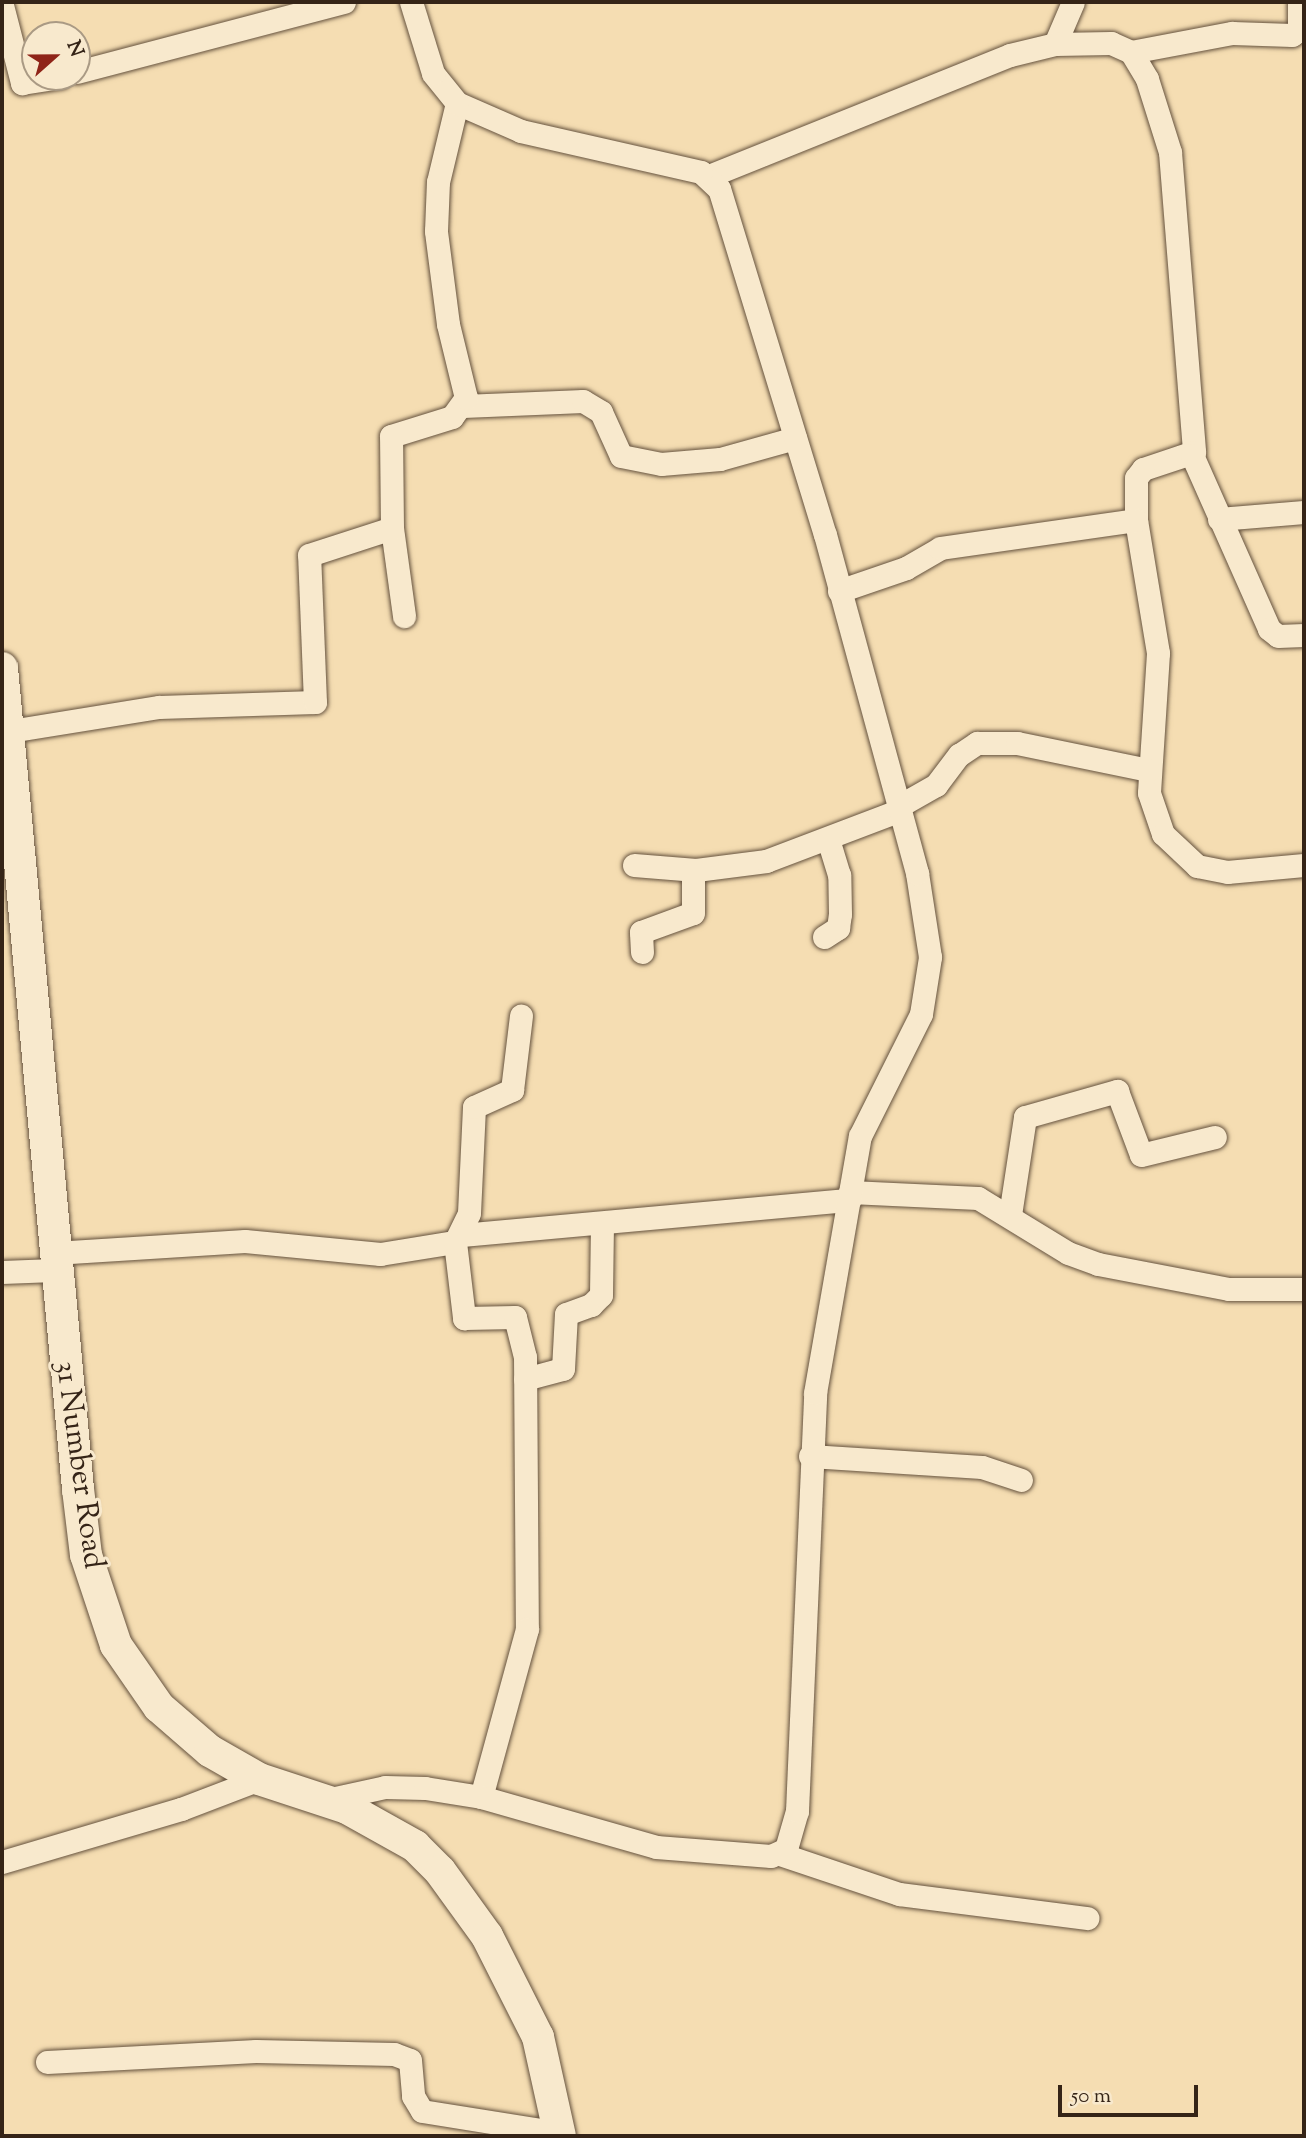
<!DOCTYPE html>
<style>
body{margin:0}
#map{position:relative;width:1306px;height:2138px;overflow:hidden;background:#f5ddb2;font-family:"Sorts Mill Goudy",serif}
div>[style]{position:absolute}
[style*='--x']{left:calc(var(--x)*1px);top:calc(var(--y)*1px);width:calc(var(--w)*1px);rotate:calc(var(--a)*1deg)}
.roads{filter:drop-shadow(0 0 2px #65523e) drop-shadow(0 0 2px #65523e)}
.minor>*{height:23px;margin:-11.5px;padding:0 11.5px;transform-origin:11.5px;border-radius:11.5px;background:#f8e9cd}
.secondary>*{height:32px;margin:-16px;padding:0 16px;transform-origin:16px;border-radius:16px;background:#f8e9cd}
span{translate:-50% -50%;white-space:nowrap;text-align:center;line-height:1.15;-webkit-text-stroke:6px #f8e9cd;paint-order:stroke}
.street-label{font-size:30px;color:#352417}
.frame{position:absolute;inset:0;border:4px solid #352417;pointer-events:none}
.north{position:absolute;left:21px;top:21px;width:70px;height:70px;box-sizing:border-box;background:#f8e9cd;border:2px solid #aa9a84;border-radius:50%;rotate:69deg;font-size:19px;font-weight:700;line-height:28px;text-align:center;color:#352417}
.north::after{content:'';display:block;margin:auto;width:24px;height:32px;background:#8f2418;clip-path:polygon(50% 0,100% 100%,50% 72%,0 100%)}
.scale{position:absolute;left:1058px;top:2085px;width:140px;height:32px;box-sizing:border-box;border:4px solid #352417;border-top:0;padding-left:9px;font-size:21px;line-height:24px;white-space:nowrap;color:#352417;-webkit-text-stroke:5px #f8e9cd;paint-order:stroke}
</style>
<div id="map">
<div class="roads">
<div class="minor">
<div style="--x:2;--y:5;--w:81;--a:75.6"></div>
<div style="--x:22;--y:83;--w:39;--a:-9"></div>
<div style="--x:1055;--y:44;--w:46;--a:-66.8"></div>
<div style="--x:1131;--y:52;--w:103;--a:-10.7"></div>
<div style="--x:1232;--y:33;--w:60;--a:1.9"></div>
<div style="--x:1292;--y:35;--w:9;--a:-36"></div>
<div style="--x:1299;--y:30;--w:28;--a:-90"></div>
<div style="--x:77;--y:72;--w:276;--a:-14.7"></div>
<div style="--x:709;--y:176;--w:324;--a:-21.9"></div>
<div style="--x:1010;--y:55;--w:46;--a:-13.7"></div>
<div style="--x:1055;--y:44;--w:56;--a:-1"></div>
<div style="--x:1111;--y:43;--w:22;--a:24"></div>
<div style="--x:1131;--y:52;--w:31;--a:59"></div>
<div style="--x:1147;--y:79;--w:77;--a:72.5"></div>
<div style="--x:1170;--y:152;--w:301;--a:85.4"></div>
<div style="--x:1194;--y:452;--w:54;--a:161.6"></div>
<div style="--x:1143;--y:469;--w:11;--a:128"></div>
<div style="--x:1136;--y:478;--w:42;--a:90"></div>
<div style="--x:1136;--y:520;--w:135;--a:80.6"></div>
<div style="--x:1158;--y:653;--w:140;--a:93.7"></div>
<div style="--x:1149;--y:793;--w:43;--a:71.1"></div>
<div style="--x:1163;--y:834;--w:47;--a:43.3"></div>
<div style="--x:1197;--y:866;--w:31;--a:11"></div>
<div style="--x:1227;--y:872;--w:77;--a:-5.2"></div>
<div style="--x:463;--y:406;--w:120;--a:-2.4"></div>
<div style="--x:583;--y:401;--w:21;--a:31"></div>
<div style="--x:601;--y:412;--w:48;--a:65.6"></div>
<div style="--x:621;--y:456;--w:41;--a:11.3"></div>
<div style="--x:661;--y:464;--w:59;--a:-4.8"></div>
<div style="--x:720;--y:459;--w:78;--a:-15.6"></div>
<div style="--x:1192;--y:455;--w:190;--a:66.1"></div>
<div style="--x:1269;--y:629;--w:11;--a:38"></div>
<div style="--x:1278;--y:636;--w:26;--a:-2"></div>
<div style="--x:1219;--y:519;--w:85;--a:-4.7"></div>
<div style="--x:392;--y:528;--w:89;--a:82.2"></div>
<div style="--x:839;--y:591;--w:71;--a:-18.9"></div>
<div style="--x:906;--y:568;--w:39;--a:-30"></div>
<div style="--x:940;--y:548;--w:198;--a:-8.1"></div>
<div style="--x:10;--y:731;--w:151;--a:-9.2"></div>
<div style="--x:159;--y:707;--w:156;--a:-1.8"></div>
<div style="--x:315;--y:702;--w:147;--a:-92.3"></div>
<div style="--x:309;--y:555;--w:87;--a:-18"></div>
<div style="--x:392;--y:528;--w:92;--a:-90.6"></div>
<div style="--x:391;--y:436;--w:64;--a:-17.3"></div>
<div style="--x:452;--y:417;--w:24;--a:-54"></div>
<div style="--x:466;--y:398;--w:76;--a:-103.7"></div>
<div style="--x:448;--y:324;--w:94;--a:-97.4"></div>
<div style="--x:436;--y:231;--w:49;--a:-87.7"></div>
<div style="--x:438;--y:182;--w:81;--a:-76.5"></div>
<div style="--x:899;--y:806;--w:43;--a:-29.6"></div>
<div style="--x:936;--y:785;--w:38;--a:-53"></div>
<div style="--x:959;--y:755;--w:22;--a:-34"></div>
<div style="--x:977;--y:743;--w:40;--a:0"></div>
<div style="--x:1017;--y:743;--w:134;--a:11.6"></div>
<div style="--x:634;--y:865;--w:62;--a:4.6"></div>
<div style="--x:696;--y:870;--w:71;--a:-7.3"></div>
<div style="--x:766;--y:861;--w:143;--a:-20.8"></div>
<div style="--x:824;--y:937;--w:17;--a:-33"></div>
<div style="--x:838;--y:928;--w:14;--a:-82"></div>
<div style="--x:840;--y:914;--w:39;--a:-91"></div>
<div style="--x:839;--y:875;--w:38;--a:-107"></div>
<div style="--x:642;--y:952;--w:20;--a:-93"></div>
<div style="--x:641;--y:932;--w:55;--a:-20.1"></div>
<div style="--x:693;--y:913;--w:43;--a:-90"></div>
<div style="--x:850;--y:1192;--w:128;--a:2.7"></div>
<div style="--x:978;--y:1198;--w:105;--a:31.4"></div>
<div style="--x:1068;--y:1253;--w:32;--a:20"></div>
<div style="--x:1098;--y:1264;--w:133;--a:10.8"></div>
<div style="--x:1229;--y:1289;--w:75;--a:0"></div>
<div style="--x:1010;--y:1215;--w:99;--a:-81.3"></div>
<div style="--x:1025;--y:1117;--w:96;--a:-15.8"></div>
<div style="--x:1117;--y:1091;--w:68;--a:69.4"></div>
<div style="--x:1141;--y:1155;--w:76;--a:-13.7"></div>
<div style="--x:462;--y:1235;--w:389;--a:-5.2"></div>
<div style="--x:455;--y:1242;--w:77;--a:83.2"></div>
<div style="--x:464;--y:1318;--w:51;--a:-1.1"></div>
<div style="--x:515;--y:1317;--w:41;--a:76"></div>
<div style="--x:525;--y:1357;--w:272;--a:89.6"></div>
<div style="--x:527;--y:1629;--w:174;--a:105.3"></div>
<div style="--x:54;--y:1253;--w:191;--a:-3.6"></div>
<div style="--x:245;--y:1241;--w:136;--a:5.5"></div>
<div style="--x:380;--y:1254;--w:76;--a:-9.1"></div>
<div style="--x:455;--y:1242;--w:32;--a:-64"></div>
<div style="--x:469;--y:1213;--w:106;--a:-87.3"></div>
<div style="--x:474;--y:1107;--w:42;--a:-24.1"></div>
<div style="--x:512;--y:1090;--w:75;--a:-83.1"></div>
<div style="--x:2;--y:1272;--w:52;--a:-2.2"></div>
<div style="--x:525;--y:1379;--w:39;--a:-15"></div>
<div style="--x:563;--y:1369;--w:55;--a:-86.9"></div>
<div style="--x:566;--y:1314;--w:27;--a:-20"></div>
<div style="--x:591;--y:1305;--w:14;--a:-45"></div>
<div style="--x:601;--y:1295;--w:70;--a:-89.2"></div>
<div style="--x:810;--y:1456;--w:172;--a:3.7"></div>
<div style="--x:982;--y:1467;--w:41;--a:18.4"></div>
<div style="--x:326;--y:1800;--w:60;--a:-12.4"></div>
<div style="--x:385;--y:1787;--w:40;--a:1.4"></div>
<div style="--x:425;--y:1788;--w:57;--a:9.1"></div>
<div style="--x:481;--y:1797;--w:182;--a:15.9"></div>
<div style="--x:656;--y:1847;--w:115;--a:4.5"></div>
<div style="--x:771;--y:1856;--w:17;--a:-25"></div>
<div style="--x:786;--y:1849;--w:40;--a:-74"></div>
<div style="--x:797;--y:1811;--w:418;--a:-87.5"></div>
<div style="--x:815;--y:1393;--w:261;--a:-80.1"></div>
<div style="--x:860;--y:1136;--w:136;--a:-63.4"></div>
<div style="--x:921;--y:1014;--w:58;--a:-81"></div>
<div style="--x:930;--y:957;--w:85;--a:-98.8"></div>
<div style="--x:917;--y:873;--w:350;--a:-105.2"></div>
<div style="--x:825;--y:535;--w:362;--a:-107"></div>
<div style="--x:719;--y:189;--w:25;--a:-137"></div>
<div style="--x:701;--y:172;--w:185;--a:-167.2"></div>
<div style="--x:521;--y:131;--w:70;--a:-156.4"></div>
<div style="--x:457;--y:103;--w:38;--a:-129"></div>
<div style="--x:433;--y:73;--w:74;--a:-107.2"></div>
<div style="--x:780;--y:1854;--w:126;--a:18.6"></div>
<div style="--x:899;--y:1894;--w:190;--a:7.3"></div>
<div style="--x:2;--y:1862;--w:187;--a:-16.5"></div>
<div style="--x:181;--y:1809;--w:84;--a:-21"></div>
<div style="--x:47;--y:2062;--w:209;--a:-3"></div>
<div style="--x:256;--y:2051;--w:138;--a:1.2"></div>
<div style="--x:394;--y:2054;--w:17;--a:21"></div>
<div style="--x:410;--y:2060;--w:36;--a:85"></div>
<div style="--x:413;--y:2096;--w:17;--a:59"></div>
<div style="--x:422;--y:2111;--w:140;--a:9.1"></div>
</div>
<div class="secondary">
<div style="--x:2;--y:668;--w:825;--a:84.71"></div>
<div style="--x:78;--y:1489;--w:66;--a:83.1"></div>
<div style="--x:86;--y:1555;--w:95;--a:71.6"></div>
<div style="--x:116;--y:1645;--w:75;--a:55.3"></div>
<div style="--x:159;--y:1707;--w:67;--a:40.8"></div>
<div style="--x:210;--y:1751;--w:56;--a:29.7"></div>
<div style="--x:259;--y:1779;--w:93;--a:18.2"></div>
<div style="--x:347;--y:1808;--w:78;--a:29.2"></div>
<div style="--x:415;--y:1846;--w:35;--a:45"></div>
<div style="--x:440;--y:1871;--w:80;--a:54.1"></div>
<div style="--x:487;--y:1936;--w:113;--a:63.2"></div>
<div style="--x:538;--y:2037;--w:101;--a:77.5"></div>
</div>
</div>
<div class="street-label">
<span style="left:78px;top:1465px;rotate:82deg">31 Number Road</span>
</div>
<div class="frame"></div>
<div class="north">N</div>
<div class="scale">50 m</div>
</div>
